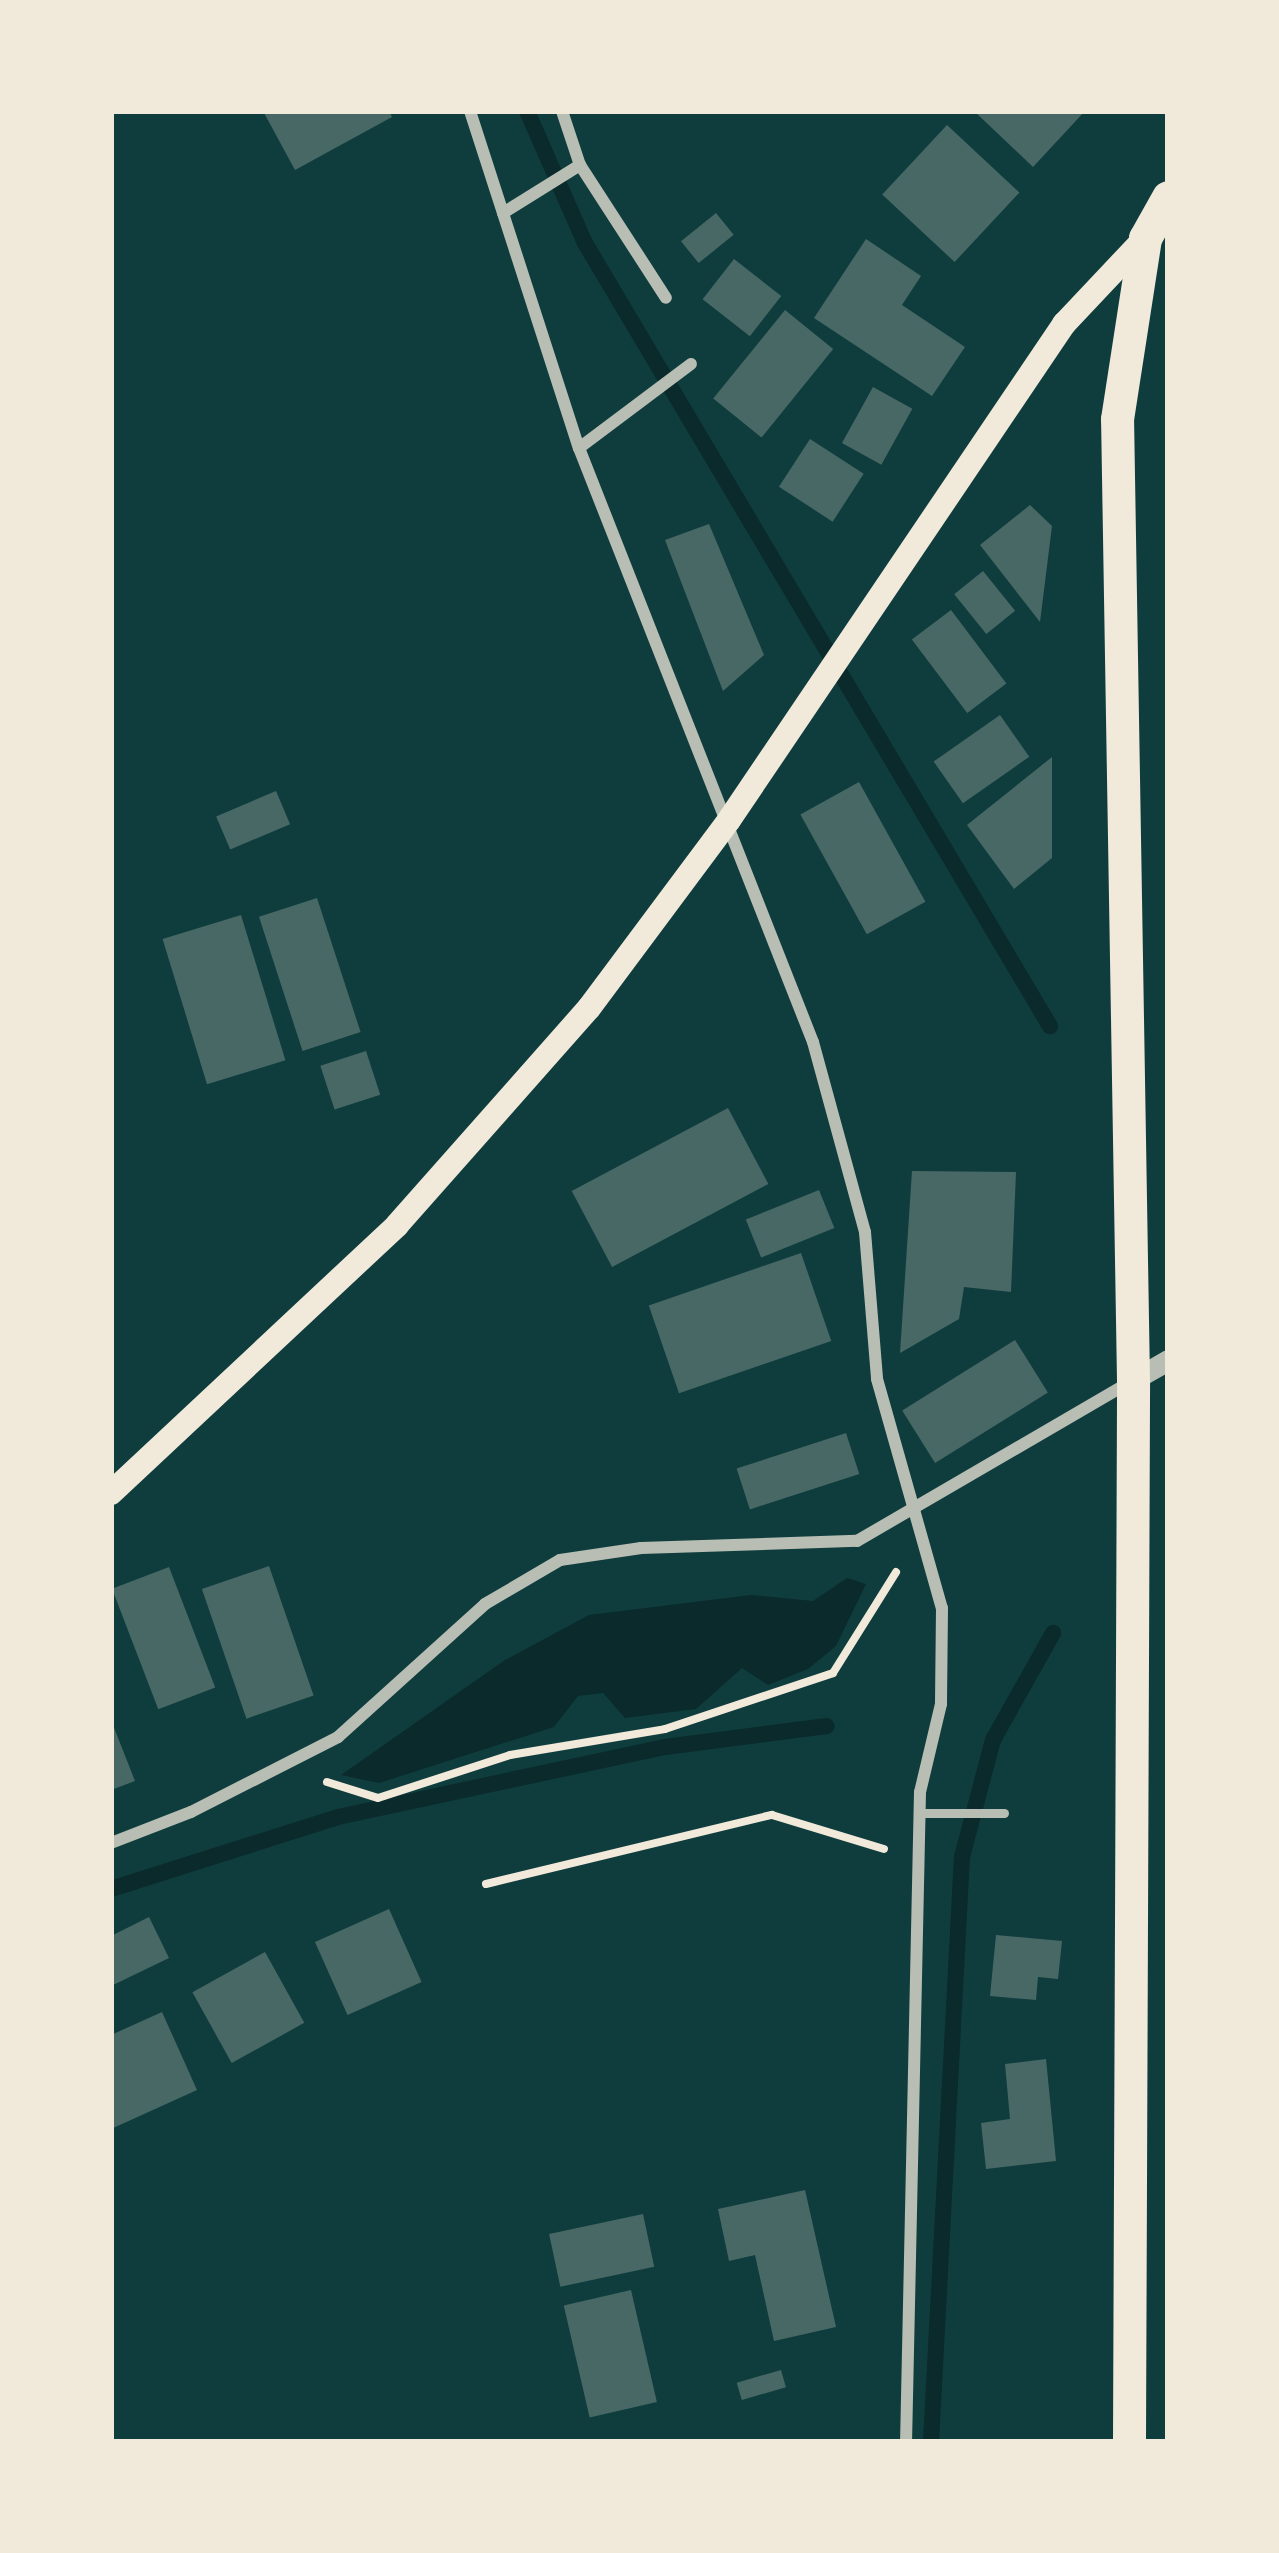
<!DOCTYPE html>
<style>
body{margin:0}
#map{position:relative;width:1279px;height:2553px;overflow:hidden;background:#0f3d3e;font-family:Karla,sans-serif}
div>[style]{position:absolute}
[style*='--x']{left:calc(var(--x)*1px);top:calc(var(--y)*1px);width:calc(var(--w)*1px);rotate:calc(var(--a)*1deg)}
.water>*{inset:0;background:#0a2a2b}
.stream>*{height:16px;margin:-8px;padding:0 8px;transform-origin:8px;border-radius:8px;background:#0a2a2b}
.building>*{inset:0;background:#486865;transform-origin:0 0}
.path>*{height:8px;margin:-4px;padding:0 4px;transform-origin:4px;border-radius:4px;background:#f1e9da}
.service>*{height:9px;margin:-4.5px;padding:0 4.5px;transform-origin:4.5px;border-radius:4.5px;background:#b8beb3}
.minor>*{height:12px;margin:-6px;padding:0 6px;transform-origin:6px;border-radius:6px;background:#b8beb3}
.tertiary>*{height:21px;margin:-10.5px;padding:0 10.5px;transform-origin:10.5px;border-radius:10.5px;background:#b8beb3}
.secondary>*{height:24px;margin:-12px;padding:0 12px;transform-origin:12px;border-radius:12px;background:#f1e9da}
.trunk>*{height:33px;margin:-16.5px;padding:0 16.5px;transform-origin:16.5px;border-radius:16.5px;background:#f1e9da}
span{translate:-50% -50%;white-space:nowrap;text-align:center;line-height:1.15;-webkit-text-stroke:10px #f1e9da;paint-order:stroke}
.frame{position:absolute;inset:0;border:114px solid #f1e9da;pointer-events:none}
</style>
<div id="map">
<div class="water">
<div style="clip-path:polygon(847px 1578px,866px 1584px,836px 1646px,808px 1669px,768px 1685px,742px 1668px,696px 1709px,625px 1718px,603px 1693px,578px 1696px,554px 1727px,379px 1783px,341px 1775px,505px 1660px,589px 1615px,751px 1595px,813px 1601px)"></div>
</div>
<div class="stream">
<div style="--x:527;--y:111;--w:144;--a:66.3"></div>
<div style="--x:585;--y:243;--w:911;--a:59.3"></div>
<div style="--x:111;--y:1889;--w:238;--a:-17.6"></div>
<div style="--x:338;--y:1817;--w:334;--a:-12.1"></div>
<div style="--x:665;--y:1747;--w:163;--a:-7.4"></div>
<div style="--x:931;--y:2442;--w:586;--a:-86.97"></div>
<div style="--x:962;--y:1857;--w:121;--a:-75.2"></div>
<div style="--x:993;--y:1740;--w:123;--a:-60.7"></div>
</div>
<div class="building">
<div style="clip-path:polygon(263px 111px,389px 111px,392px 117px,295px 170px)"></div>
<div style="clip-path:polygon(974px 111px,1085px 111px,1033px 167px)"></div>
<div style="left:947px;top:125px;width:99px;height:95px;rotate:43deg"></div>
<div style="left:716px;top:213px;width:28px;height:45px;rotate:51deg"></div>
<div style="clip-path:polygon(866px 239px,921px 276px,902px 305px,965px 347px,932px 396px,814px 318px)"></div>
<div style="left:734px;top:259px;width:60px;height:51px;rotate:38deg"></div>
<div style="left:785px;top:310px;width:62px;height:114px;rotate:39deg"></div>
<div style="left:873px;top:387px;width:45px;height:64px;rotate:29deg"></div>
<div style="left:810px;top:439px;width:64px;height:57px;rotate:33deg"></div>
<div style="clip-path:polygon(1030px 505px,1052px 526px,1040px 622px,980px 545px)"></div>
<div style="clip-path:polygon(709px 524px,764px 655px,723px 691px,665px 540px)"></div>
<div style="left:983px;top:571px;width:51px;height:37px;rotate:51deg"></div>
<div style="left:951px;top:610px;width:92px;height:49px;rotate:53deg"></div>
<div style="left:1000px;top:715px;width:51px;height:81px;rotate:55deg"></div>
<div style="clip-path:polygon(1052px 757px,1052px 858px,1014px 889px,967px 825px)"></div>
<div style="left:859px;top:782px;width:137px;height:67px;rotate:61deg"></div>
<div style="left:276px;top:791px;width:36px;height:65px;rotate:67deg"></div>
<div style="left:317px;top:898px;width:141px;height:61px;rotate:72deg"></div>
<div style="left:241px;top:915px;width:152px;height:82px;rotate:73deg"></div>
<div style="left:366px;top:1051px;width:46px;height:48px;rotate:72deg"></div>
<div style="left:728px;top:1108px;width:86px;height:177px;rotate:62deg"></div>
<div style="clip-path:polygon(912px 1171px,1016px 1172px,1011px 1292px,964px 1287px,959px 1319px,900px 1353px)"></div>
<div style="left:819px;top:1190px;width:41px;height:79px;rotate:68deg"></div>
<div style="left:801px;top:1253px;width:93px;height:161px;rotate:71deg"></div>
<div style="left:1015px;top:1340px;width:62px;height:133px;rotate:58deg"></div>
<div style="left:846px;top:1433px;width:43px;height:115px;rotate:72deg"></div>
<div style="left:269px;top:1566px;width:137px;height:71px;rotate:71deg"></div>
<div style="left:169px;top:1567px;width:129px;height:61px;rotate:69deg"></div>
<div style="clip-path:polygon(111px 1720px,135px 1781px,111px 1790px)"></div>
<div style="left:389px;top:1909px;width:80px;height:81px;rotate:66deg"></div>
<div style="clip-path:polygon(149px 1917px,169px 1958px,111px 1986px,111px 1936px)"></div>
<div style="clip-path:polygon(996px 1935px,1062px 1941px,1058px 1979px,1038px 1977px,1036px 2000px,990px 1996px)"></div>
<div style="left:265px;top:1952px;width:81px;height:83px;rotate:61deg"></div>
<div style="clip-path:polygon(162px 2012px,197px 2090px,111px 2129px,111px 2035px)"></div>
<div style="clip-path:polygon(1046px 2059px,1056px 2161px,986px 2169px,981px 2123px,1010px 2119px,1005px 2064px)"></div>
<div style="clip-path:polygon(805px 2190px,836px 2327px,774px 2341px,755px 2255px,729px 2261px,718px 2209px)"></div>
<div style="left:643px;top:2214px;width:54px;height:96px;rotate:78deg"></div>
<div style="left:631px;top:2290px;width:115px;height:69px;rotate:77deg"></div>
<div style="left:781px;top:2370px;width:18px;height:46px;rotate:74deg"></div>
</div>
<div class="path">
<div style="--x:327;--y:1782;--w:53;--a:17.4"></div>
<div style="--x:378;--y:1798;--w:139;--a:-18"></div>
<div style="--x:510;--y:1755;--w:157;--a:-9.5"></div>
<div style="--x:665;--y:1729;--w:177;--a:-18.4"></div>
<div style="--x:833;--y:1673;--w:119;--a:-58"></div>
<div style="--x:486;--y:1884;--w:294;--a:-13.6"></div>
<div style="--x:772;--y:1815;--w:117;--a:16.9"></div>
</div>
<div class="service">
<div style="--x:920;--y:1813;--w:84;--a:0"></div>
</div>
<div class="minor">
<div style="--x:470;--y:111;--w:354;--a:72.1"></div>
<div style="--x:579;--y:448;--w:638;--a:68.5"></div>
<div style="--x:813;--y:1042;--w:197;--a:74.7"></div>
<div style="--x:865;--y:1232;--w:147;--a:85.3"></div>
<div style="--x:877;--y:1379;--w:238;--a:74.2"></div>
<div style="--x:942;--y:1608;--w:96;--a:90.6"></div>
<div style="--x:941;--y:1704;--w:90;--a:103.4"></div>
<div style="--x:920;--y:1792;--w:650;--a:91.23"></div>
<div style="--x:562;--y:111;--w:57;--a:71.6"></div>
<div style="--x:580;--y:165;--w:158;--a:57.1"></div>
<div style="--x:503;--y:213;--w:91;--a:-31.9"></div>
<div style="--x:579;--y:448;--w:140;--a:-36.9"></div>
<div style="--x:111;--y:1843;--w:86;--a:-21.2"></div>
<div style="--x:191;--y:1812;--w:165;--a:-27"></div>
<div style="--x:338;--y:1737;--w:198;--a:-42.1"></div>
<div style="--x:485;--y:1604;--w:87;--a:-30.4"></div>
<div style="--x:560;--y:1560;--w:82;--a:-8.4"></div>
<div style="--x:641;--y:1548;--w:216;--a:-1.9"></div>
<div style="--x:857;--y:1541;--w:312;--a:-30.2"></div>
</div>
<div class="tertiary">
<div style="--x:1133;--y:1380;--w:40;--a:-29.7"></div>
</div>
<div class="secondary">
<div style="--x:111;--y:1493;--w:392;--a:-43.1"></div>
<div style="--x:397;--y:1225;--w:290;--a:-48.5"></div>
<div style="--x:589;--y:1008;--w:234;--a:-53.3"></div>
<div style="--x:729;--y:820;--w:599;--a:-55.96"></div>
<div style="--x:1064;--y:324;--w:118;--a:-46.7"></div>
</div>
<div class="trunk">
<div style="--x:1129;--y:2442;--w:1062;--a:-89.78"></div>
<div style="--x:1133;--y:1380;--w:961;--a:-90.95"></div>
<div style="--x:1117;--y:419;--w:183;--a:-81.2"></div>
<div style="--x:1145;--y:238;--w:47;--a:-60.7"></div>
</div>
<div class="frame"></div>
</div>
